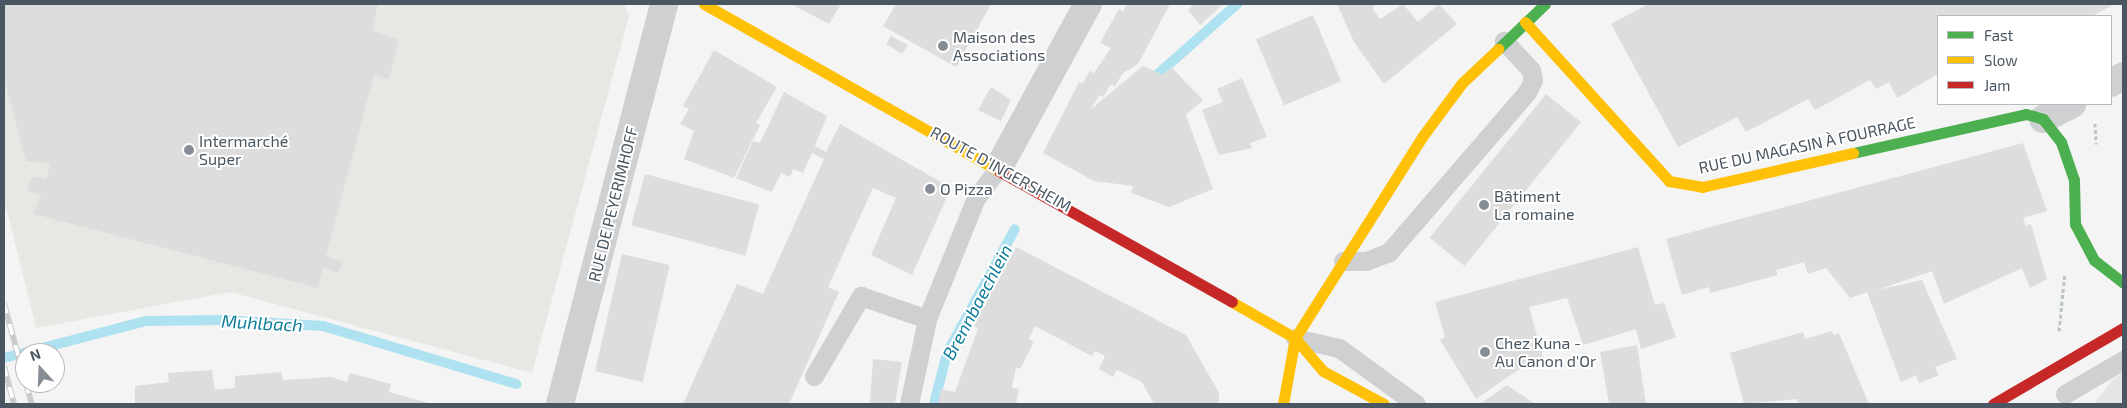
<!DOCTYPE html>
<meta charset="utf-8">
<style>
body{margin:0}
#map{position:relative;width:2127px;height:408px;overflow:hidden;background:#f4f4f4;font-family:"Exo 2",sans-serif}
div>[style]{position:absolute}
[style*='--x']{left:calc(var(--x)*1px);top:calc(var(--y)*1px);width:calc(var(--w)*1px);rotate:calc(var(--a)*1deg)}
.commercial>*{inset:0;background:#e8e7e3}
.education>*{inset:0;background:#e6e5e6}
.stream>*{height:10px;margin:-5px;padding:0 5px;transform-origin:5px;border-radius:5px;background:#aee2f0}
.building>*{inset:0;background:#ddddde;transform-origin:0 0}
.path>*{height:3px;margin-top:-1.5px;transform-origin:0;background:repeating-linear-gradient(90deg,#bcc7c4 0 4px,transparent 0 6.5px)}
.lane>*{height:19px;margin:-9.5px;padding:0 9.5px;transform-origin:9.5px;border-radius:9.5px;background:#ced0d2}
.street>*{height:28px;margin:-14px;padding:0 14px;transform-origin:14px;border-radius:14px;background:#ced0d2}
.fast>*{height:11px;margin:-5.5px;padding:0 5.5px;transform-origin:5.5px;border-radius:5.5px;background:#4caf50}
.slow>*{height:11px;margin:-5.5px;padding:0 5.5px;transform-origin:5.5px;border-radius:5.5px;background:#ffc107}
.jam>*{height:11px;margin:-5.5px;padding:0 5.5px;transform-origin:5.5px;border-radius:5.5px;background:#c62828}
.rail>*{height:5.5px;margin-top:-2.75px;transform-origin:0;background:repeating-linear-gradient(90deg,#fff 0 11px,#c9cacc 0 22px);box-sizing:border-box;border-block:1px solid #c9cacc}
.dots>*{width:14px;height:14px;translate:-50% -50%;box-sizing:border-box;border:2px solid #fff;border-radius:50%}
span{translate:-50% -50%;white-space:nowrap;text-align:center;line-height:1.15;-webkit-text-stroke:4px #fff;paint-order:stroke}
.poi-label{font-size:16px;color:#4a5661}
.left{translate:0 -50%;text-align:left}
.street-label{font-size:16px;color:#4a5661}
.water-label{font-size:18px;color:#0c7c9b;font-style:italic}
.frame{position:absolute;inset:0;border:5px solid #4a5661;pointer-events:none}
.legend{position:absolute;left:1937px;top:15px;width:175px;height:90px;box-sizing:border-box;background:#fff;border:1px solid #b7bbc0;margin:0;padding:6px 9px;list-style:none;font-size:15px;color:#4a5661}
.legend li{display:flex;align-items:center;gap:10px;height:25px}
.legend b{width:25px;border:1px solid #b7bbc0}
.north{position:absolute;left:15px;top:343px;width:50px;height:50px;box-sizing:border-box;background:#fff;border:1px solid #b7bbc0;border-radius:50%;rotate:340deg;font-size:14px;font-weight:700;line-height:20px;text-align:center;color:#4a5661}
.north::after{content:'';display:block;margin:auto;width:18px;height:22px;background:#868d94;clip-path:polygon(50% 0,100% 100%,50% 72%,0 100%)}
</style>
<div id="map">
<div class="commercial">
<div style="clip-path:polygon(4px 4px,624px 4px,629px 16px,532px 373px,230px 292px,36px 328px,4px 199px)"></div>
</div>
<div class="education">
<div style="clip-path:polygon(2123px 373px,2123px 404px,2094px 404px,2114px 378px)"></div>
</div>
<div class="stream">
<div style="--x:1158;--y:74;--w:106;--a:-41.5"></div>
<div style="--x:4;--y:358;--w:147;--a:-14.6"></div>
<div style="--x:146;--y:321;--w:78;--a:-0.7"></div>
<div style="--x:224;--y:320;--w:99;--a:3.5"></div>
<div style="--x:323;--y:326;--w:202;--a:16.7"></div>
<div style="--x:934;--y:404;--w:53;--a:-75.7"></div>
<div style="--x:947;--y:353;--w:141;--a:-61.3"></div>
</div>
<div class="building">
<div style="clip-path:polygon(4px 4px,378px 4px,372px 30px,399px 40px,389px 79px,374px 75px,326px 256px,343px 262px,338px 273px,323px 268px,318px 288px,34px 214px,41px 194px,27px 191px,33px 176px,46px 179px,50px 164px,26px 161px,4px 78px)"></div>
<div style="clip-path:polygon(791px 4px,841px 4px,829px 24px)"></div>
<div style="clip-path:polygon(896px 4px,991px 4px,956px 67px,883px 26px)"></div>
<div style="clip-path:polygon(1128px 4px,1170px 4px,1138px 64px,1123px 73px,1115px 86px,1111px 84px,1103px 97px,1099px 95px,1091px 109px,1143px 66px,1163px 75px,1171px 67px,1203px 100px,1186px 115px,1213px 189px,1169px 207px,1131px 193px,1133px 186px,1094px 181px,1043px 153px,1079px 82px,1082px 84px,1090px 71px,1094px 73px,1111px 48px,1100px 43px,1119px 9px,1123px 11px)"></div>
<div style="clip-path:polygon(1194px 4px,1223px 4px,1200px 25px,1188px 10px)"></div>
<div style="clip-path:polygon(1337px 4px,1377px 4px,1372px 8px,1380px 19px,1403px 4px,1418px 22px,1439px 4px,1457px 24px,1384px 84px,1354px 42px)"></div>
<div style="clip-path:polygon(1648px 4px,2115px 4px,2092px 16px,1938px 16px,1938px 74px,1897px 98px,1889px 82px,1876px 89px,1870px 80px,1815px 110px,1808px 99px,1746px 132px,1737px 117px,1678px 147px,1611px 24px)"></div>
<div style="left:1313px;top:15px;width:72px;height:62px;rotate:67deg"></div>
<div style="clip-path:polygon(891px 36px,908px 45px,902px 54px,886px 44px)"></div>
<div style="clip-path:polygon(714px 50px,777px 87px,756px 123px,760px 125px,734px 178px,684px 159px,694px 131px,680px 124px,689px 109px,683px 106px)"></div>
<div style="clip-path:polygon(1242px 78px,1267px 137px,1250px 143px,1252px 148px,1219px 155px,1202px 110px,1223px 102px,1217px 89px)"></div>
<div style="clip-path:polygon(991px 87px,1011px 100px,1001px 121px,978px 110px)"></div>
<div style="clip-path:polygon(784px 92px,827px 116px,815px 146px,826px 152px,840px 124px,951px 188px,912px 275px,871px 255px,896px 198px,873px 188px,828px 287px,839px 292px,789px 404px,683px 404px,737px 284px,763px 294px,824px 159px,812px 153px,803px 173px,793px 169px,790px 177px,781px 173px,772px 192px,736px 178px,753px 141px,760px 143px)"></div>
<div style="left:1546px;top:94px;width:45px;height:185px;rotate:39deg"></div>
<div style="clip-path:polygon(2023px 143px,2047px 211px,2023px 218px,2026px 226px,2031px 224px,2047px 279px,2030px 288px,2022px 268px,1944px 304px,1932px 271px,1877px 290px,1922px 280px,1957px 359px,1935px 367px,1939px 375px,1919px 383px,1916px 375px,1901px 382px,1867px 292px,1850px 298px,1826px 268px,1808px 274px,1804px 262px,1776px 270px,1778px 275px,1710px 293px,1709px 287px,1682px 295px,1666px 239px)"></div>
<div style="left:645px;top:174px;width:118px;height:53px;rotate:15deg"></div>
<div style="clip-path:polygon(1016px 247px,1186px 335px,1219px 393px,1219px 404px,1154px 404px,1142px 382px,1117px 370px,1113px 377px,1099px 369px,1105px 356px,1095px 351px,1092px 356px,1035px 326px,1029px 339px,1034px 342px,1020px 369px,1016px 367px,1012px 388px,1019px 389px,1016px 404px,938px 404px,941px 389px,955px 392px,978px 329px,973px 325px)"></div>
<div style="clip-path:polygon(1638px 247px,1655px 305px,1664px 303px,1676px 337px,1641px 349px,1636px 329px,1583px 345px,1567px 298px,1529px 307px,1543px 358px,1528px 363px,1476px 399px,1440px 340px,1445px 337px,1435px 302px)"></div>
<div style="left:622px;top:254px;width:49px;height:120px;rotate:13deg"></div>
<div style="clip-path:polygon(1832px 331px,1834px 335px,1839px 333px,1869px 404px,1799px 404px,1797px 399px,1744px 404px,1730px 353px,1803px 332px,1805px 339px)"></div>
<div style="clip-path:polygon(1637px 345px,1646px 404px,1609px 404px,1600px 352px)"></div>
<div style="clip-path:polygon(873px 359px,902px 362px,895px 404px,870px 404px)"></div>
<div style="clip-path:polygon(212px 370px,215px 390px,235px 388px,235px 376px,281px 372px,283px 380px,331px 377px,347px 382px,350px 373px,391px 384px,389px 392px,432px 404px,135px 404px,135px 386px,169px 382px,168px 373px)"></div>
<div style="clip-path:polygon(1507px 385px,1535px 404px,1480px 404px)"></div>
</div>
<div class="path">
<div style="--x:2095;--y:123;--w:21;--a:87"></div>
<div style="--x:2059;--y:331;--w:59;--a:-84.2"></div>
</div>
<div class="lane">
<div style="--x:1343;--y:261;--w:23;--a:0"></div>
<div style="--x:1366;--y:261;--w:25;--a:-21"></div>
<div style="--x:1389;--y:252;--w:211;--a:-49.2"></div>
<div style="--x:1527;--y:92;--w:13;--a:-63"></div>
<div style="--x:1533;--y:80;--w:10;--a:-101"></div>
<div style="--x:1531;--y:70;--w:40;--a:-133"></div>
<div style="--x:1295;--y:338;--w:45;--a:12.8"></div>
<div style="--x:1339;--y:348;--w:95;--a:36"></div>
<div style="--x:814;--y:376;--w:93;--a:-59.6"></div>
<div style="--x:861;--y:296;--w:70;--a:19.2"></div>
<div style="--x:2065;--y:394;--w:67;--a:-30.4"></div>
<div style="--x:909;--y:404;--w:87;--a:-78"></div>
<div style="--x:927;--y:319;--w:131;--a:-68"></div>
<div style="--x:976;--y:198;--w:39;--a:-53"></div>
</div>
<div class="street">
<div style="--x:2111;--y:83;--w:14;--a:-30"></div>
<div style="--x:2043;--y:119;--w:33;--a:-27"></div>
<div style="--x:999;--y:167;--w:186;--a:-61.4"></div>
<div style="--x:560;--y:404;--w:413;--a:-75.4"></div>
</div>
<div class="fast">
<div style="--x:1498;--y:49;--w:65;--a:-43.8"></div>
<div style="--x:1853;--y:153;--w:177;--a:-12.7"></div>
<div style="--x:2026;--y:114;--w:18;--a:16"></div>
<div style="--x:2043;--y:119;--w:29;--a:52"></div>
<div style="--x:2061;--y:142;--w:40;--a:71.1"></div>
<div style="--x:2074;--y:180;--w:44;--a:88.7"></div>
<div style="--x:2075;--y:224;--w:41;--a:62.2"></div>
<div style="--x:2094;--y:260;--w:37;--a:38"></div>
</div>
<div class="slow">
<div style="--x:704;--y:4;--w:339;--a:29.5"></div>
<div style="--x:1525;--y:22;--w:215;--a:47.8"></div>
<div style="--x:1669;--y:181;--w:34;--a:10"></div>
<div style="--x:1702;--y:187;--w:155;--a:-12.7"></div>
<div style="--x:1232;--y:302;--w:73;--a:29.7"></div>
<div style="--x:1295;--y:338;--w:43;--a:49.7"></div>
<div style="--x:1323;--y:371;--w:69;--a:28.4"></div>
<div style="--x:1283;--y:404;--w:67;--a:-79.7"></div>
<div style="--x:1295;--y:338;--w:238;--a:-57.7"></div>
<div style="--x:1422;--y:137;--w:67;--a:-53.5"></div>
<div style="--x:1462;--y:83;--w:50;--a:-43.4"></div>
</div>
<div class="jam">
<div style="--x:999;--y:171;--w:267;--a:29.3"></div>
<div style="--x:1993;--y:404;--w:151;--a:-30.3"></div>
</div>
<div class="rail">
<div style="--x:4;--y:303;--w:80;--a:74.7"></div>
<div style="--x:4;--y:366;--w:39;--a:75"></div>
<div style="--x:26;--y:383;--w:22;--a:74"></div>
</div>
<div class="dots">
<div style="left:943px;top:46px;background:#868d94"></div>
<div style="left:189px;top:150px;background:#868d94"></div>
<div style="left:930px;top:189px;background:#868d94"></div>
<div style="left:1484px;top:205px;background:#868d94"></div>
<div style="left:1485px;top:352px;background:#868d94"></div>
</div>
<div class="poi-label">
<span class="left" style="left:953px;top:46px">Maison des<br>Associations</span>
<span class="left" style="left:199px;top:150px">Intermarché<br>Super</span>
<span class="left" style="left:940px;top:189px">O Pizza</span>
<span class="left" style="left:1494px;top:205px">Bâtiment<br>La romaine</span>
<span class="left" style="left:1495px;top:352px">Chez Kuna -<br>Au Canon d'Or</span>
</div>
<div class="street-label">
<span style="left:1807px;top:145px;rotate:-12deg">RUE DU MAGASIN À FOURRAGE</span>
<span style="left:1001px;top:169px;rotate:29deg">ROUTE D'INGERSHEIM</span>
<span style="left:613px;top:204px;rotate:-76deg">RUE DE PEYERIMHOFF</span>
</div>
<div class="water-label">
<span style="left:977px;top:302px;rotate:-62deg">Brennbaechlein</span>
<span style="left:262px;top:323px;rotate:3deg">Muhlbach</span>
</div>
<div class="frame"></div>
<ul class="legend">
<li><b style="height:6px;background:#4caf50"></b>Fast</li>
<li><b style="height:6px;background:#ffc107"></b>Slow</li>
<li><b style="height:6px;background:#c62828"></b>Jam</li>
</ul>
<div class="north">N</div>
</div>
